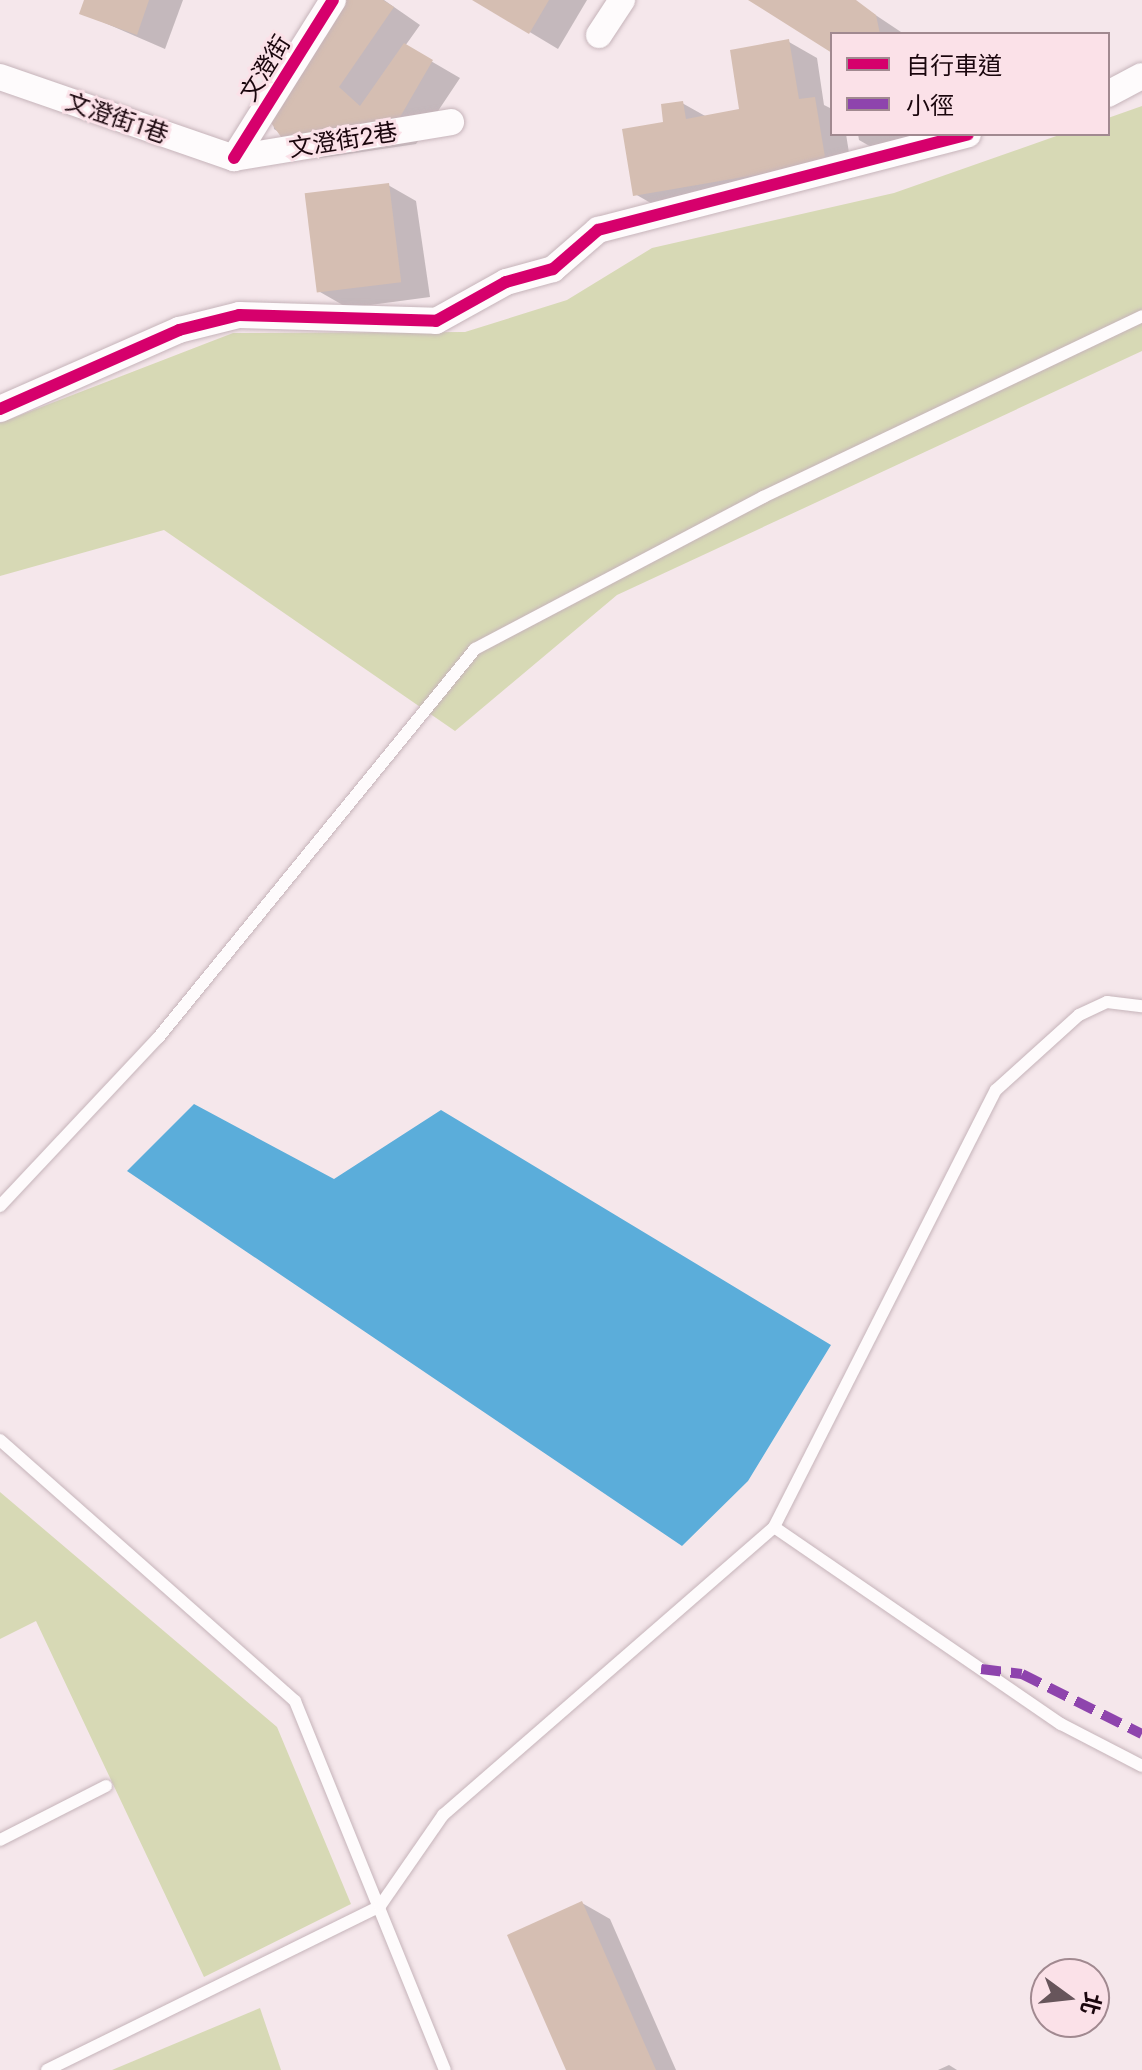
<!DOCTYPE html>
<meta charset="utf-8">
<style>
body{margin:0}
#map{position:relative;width:1142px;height:2070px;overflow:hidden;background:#f5e7eb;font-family:Jost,"Noto Sans TC",sans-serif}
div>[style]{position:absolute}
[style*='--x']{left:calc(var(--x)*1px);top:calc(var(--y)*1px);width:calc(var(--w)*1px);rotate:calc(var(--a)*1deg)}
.green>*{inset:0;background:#d7d9b5}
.water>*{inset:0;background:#5badda}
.shadow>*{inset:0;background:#0003}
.building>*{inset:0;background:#d5beb2;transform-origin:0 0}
.roads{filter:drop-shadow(0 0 2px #c6b4ba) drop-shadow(0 0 2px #c6b4ba)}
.service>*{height:12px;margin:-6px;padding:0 6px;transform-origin:6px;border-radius:6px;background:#fefbfc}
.minor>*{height:26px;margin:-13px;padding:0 13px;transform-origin:13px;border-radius:13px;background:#fefbfc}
.quiet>*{height:10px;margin-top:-5px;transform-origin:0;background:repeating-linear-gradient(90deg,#8e44ad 0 20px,transparent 0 30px)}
.cycleway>*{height:12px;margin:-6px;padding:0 6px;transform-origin:6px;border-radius:6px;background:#d6006c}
span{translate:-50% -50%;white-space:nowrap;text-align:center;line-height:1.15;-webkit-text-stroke:6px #fbe1e8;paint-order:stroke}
.street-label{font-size:24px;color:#1a060d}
.legend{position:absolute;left:830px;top:32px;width:280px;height:104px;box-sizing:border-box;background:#fbe1e8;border:2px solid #a18990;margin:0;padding:10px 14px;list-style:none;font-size:24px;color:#1a060d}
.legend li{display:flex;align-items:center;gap:16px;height:40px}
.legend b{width:40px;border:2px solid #a18990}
.north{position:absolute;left:1030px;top:1958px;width:80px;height:80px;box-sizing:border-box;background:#fbe1e8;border:2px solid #a18990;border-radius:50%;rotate:105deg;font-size:22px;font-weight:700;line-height:32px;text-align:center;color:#1a060d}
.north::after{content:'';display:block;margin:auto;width:28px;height:36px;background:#67555b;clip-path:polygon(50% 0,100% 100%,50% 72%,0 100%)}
</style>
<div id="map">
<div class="green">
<div style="clip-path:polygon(1142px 106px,1142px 351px,617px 595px,455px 731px,164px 530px,0 576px,0 423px,233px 333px,465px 332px,567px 300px,652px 248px,894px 193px,1062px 134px,1108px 134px,1108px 118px)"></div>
<div style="clip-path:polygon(0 1492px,277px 1727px,351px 1904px,204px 1977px,36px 1621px,0 1639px)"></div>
<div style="clip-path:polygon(260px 2008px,281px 2070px,112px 2070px)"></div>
</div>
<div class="water">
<div style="clip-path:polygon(194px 1104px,334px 1179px,441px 1110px,831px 1345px,748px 1481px,682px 1546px,127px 1171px)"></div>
</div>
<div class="shadow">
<div style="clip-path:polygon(86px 0,183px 0,165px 49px,82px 13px)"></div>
<div style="clip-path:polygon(345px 0,384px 0,420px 25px,405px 46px,460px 78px,416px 144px,321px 158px,274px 129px,272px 111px)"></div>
<div style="clip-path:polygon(476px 0,587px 0,558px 49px)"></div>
<div style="clip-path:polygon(753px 0,853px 0,904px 34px,832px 34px,832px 48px)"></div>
<div style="clip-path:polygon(789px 42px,817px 58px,824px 105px,832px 109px,832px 134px,846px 134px,853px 178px,663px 210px,635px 194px,666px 124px,682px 103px,707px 117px,742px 111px)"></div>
<div style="clip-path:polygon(858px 134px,991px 134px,887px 156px,859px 140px)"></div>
<div style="clip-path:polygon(388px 185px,416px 201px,430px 297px,348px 308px,320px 292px)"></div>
<div style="clip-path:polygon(582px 1903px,610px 1919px,676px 2070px,569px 2070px)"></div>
<div style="clip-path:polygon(949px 2065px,957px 2070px,938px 2070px)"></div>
</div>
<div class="building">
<div style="clip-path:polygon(84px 0,149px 0,137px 35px,79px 14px)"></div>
<div style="clip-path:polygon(343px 0,383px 0,394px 7px,339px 87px,360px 106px,404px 43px,433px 60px,396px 124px,284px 141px,269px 120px)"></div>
<div style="clip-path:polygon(472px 0,549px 0,529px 34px)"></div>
<div style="clip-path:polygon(748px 0,856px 0,876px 15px,880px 34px,832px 34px,832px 53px)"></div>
<div style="clip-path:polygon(789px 39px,799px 99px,815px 97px,826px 163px,633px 196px,622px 129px,663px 122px,661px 104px,683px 101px,686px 119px,739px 109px,730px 50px)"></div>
<div style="left:389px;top:183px;width:100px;height:85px;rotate:83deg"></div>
<div style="clip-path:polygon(582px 1901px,656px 2070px,566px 2070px,507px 1935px)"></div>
</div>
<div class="roads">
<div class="service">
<div style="--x:0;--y:1206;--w:231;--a:-46.8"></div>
<div style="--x:158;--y:1038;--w:502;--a:-50.82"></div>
<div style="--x:475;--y:649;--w:326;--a:-27.8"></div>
<div style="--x:763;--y:497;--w:420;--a:-25.5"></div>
<div style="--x:0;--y:1440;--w:394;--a:41.5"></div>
<div style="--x:295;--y:1701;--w:398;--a:67.9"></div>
<div style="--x:774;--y:1527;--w:348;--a:34.5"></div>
<div style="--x:1061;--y:1724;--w:91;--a:27.4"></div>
<div style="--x:0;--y:1840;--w:119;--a:-27"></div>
<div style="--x:47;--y:2070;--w:371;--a:-26.2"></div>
<div style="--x:380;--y:1906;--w:111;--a:-55.3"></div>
<div style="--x:443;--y:1815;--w:439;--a:-41"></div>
<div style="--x:774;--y:1527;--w:490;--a:-63.1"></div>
<div style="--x:996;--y:1090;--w:112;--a:-42.1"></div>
<div style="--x:1079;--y:1015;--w:31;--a:-25"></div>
<div style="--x:1107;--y:1002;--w:35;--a:7"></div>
</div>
<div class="minor">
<div style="--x:599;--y:35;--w:42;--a:-56.7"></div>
<div style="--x:0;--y:77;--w:248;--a:19.1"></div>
<div style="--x:234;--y:158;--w:220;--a:-9.4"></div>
<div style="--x:1108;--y:94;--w:38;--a:-28"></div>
<div style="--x:234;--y:158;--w:186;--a:-57.9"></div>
<div style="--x:0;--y:409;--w:196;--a:-23.8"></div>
<div style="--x:179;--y:330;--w:62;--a:-14"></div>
<div style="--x:239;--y:315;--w:197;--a:1.7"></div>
<div style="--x:436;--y:321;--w:80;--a:-29.1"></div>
<div style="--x:506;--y:282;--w:49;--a:-15.5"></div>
<div style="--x:553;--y:269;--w:60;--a:-40.9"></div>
<div style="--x:598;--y:230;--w:382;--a:-14.5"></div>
</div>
</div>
<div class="quiet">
<div style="--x:981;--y:1669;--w:41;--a:7"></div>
<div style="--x:1022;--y:1674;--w:134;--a:26.6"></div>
</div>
<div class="cycleway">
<div style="--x:234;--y:158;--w:186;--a:-57.9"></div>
<div style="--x:0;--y:409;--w:196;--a:-23.8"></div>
<div style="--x:179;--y:330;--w:62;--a:-14"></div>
<div style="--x:239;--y:315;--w:197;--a:1.7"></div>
<div style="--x:436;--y:321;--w:80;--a:-29.1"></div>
<div style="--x:506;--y:282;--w:49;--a:-15.5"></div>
<div style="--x:553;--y:269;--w:60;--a:-40.9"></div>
<div style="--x:598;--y:230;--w:382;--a:-14.5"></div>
</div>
<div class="street-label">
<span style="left:265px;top:68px;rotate:-58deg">文澄街</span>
<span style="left:117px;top:118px;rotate:19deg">文澄街1巷</span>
<span style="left:343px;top:140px;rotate:-9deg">文澄街2巷</span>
</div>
<ul class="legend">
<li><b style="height:10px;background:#d6006c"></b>自行車道</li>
<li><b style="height:10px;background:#8e44ad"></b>小徑</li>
</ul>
<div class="north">北</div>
</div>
